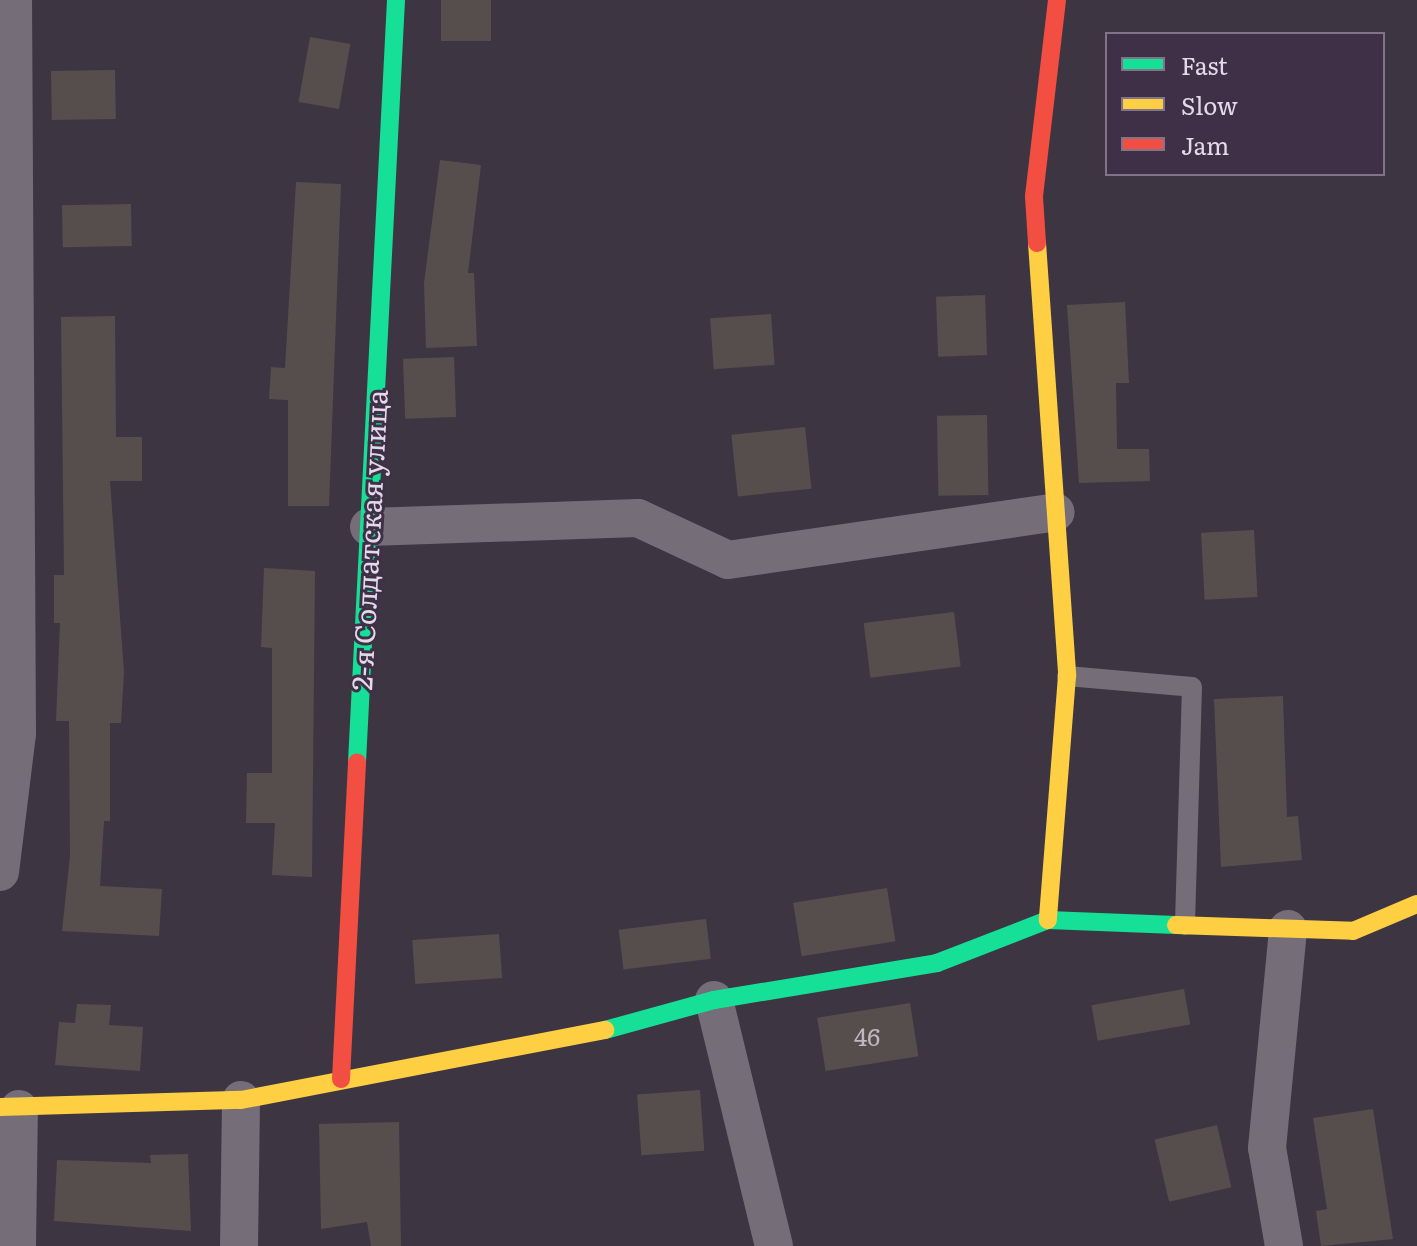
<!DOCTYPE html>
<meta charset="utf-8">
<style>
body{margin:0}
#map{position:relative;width:1417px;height:1246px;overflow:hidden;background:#3e3542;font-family:Literata,serif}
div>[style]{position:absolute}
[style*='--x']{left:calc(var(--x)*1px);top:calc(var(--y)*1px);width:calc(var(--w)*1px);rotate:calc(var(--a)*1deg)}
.building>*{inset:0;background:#564e4d;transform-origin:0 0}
.lane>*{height:20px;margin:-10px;padding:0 10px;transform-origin:10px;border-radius:10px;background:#756e78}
.street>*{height:38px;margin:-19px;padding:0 19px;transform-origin:19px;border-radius:19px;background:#756e78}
.fast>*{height:18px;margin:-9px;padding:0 9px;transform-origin:9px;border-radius:9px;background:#16e098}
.slow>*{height:18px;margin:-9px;padding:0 9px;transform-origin:9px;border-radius:9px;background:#ffcf43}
.jam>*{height:18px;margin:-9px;padding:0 9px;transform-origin:9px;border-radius:9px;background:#f24e42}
span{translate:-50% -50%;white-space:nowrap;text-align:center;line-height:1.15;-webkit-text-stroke:6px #3f3047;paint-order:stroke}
.number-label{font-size:24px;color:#c0b7c2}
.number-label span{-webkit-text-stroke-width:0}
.street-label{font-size:28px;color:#e3dae9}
.legend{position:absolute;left:1105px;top:32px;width:280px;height:144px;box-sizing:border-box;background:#3f3047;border:2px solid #817488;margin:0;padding:10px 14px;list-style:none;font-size:24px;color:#e3dae9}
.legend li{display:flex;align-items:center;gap:16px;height:40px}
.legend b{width:40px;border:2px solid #817488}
</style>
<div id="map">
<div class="building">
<div style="left:441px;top:0;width:50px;height:41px"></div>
<div style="left:310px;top:37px;width:41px;height:66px;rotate:10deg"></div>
<div style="left:115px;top:70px;width:49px;height:64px;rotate:89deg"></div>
<div style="clip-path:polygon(440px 160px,481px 165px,468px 273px,474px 273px,477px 346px,426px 348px,424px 283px)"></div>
<div style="clip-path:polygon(296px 182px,341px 184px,329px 506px,288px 506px,288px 400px,269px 399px,271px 367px,285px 368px)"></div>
<div style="left:131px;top:204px;width:42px;height:69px;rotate:89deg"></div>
<div style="left:985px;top:295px;width:60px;height:49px;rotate:88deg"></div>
<div style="clip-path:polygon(1125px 302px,1129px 383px,1116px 383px,1117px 449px,1149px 449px,1150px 481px,1079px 483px,1067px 305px)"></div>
<div style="left:771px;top:314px;width:51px;height:61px;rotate:86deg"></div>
<div style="clip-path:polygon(115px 316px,116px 437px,142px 437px,142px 481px,110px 481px,124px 672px,121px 723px,110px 723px,110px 821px,104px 821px,100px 886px,162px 889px,159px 936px,62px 931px,70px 856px,69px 721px,56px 721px,60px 623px,54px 623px,54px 575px,64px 575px,61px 317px)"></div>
<div style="left:454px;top:357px;width:60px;height:51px;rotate:88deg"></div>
<div style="left:987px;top:415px;width:80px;height:50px;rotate:89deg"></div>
<div style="left:805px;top:427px;width:62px;height:74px;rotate:84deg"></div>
<div style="left:1254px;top:530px;width:67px;height:53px;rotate:87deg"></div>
<div style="clip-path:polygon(264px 568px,315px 571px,312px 877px,272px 875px,275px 823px,246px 823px,247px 773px,272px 773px,272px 648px,261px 647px)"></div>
<div style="left:954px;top:612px;width:55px;height:91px;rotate:83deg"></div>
<div style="clip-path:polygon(1283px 696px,1287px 817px,1298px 816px,1302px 860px,1221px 867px,1214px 699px)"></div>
<div style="left:887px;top:888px;width:54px;height:95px;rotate:81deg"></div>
<div style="left:706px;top:919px;width:40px;height:88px;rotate:83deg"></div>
<div style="left:499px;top:934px;width:44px;height:87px;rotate:86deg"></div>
<div style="left:1184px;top:989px;width:36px;height:94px;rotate:80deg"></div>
<div style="left:910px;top:1003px;width:54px;height:94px;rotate:81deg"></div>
<div style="clip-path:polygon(77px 1004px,111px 1005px,109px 1025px,143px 1027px,140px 1071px,55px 1065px,59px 1022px,75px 1023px)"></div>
<div style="left:700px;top:1090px;width:61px;height:63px;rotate:86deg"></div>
<div style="clip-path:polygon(1373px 1109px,1393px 1239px,1321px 1246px,1316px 1211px,1327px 1209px,1313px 1118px)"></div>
<div style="clip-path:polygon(399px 1122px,401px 1246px,371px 1246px,367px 1222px,321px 1229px,319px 1124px)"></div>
<div style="left:1217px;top:1125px;width:64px;height:64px;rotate:77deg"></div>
<div style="clip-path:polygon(188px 1154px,191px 1231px,54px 1221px,57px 1160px,151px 1163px,150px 1155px)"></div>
</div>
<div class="lane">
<div style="--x:1067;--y:676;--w:125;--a:5"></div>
<div style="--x:1192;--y:687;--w:238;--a:91.7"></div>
</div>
<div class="street">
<div style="--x:369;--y:527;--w:269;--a:-1.9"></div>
<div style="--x:638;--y:518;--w:99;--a:25"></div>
<div style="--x:728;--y:560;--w:331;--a:-8.3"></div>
<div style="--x:0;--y:872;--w:139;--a:-83"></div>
<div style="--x:17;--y:734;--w:734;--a:-90.31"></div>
<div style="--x:714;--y:1000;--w:253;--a:76.3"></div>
<div style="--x:17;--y:1246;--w:137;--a:-89.2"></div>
<div style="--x:239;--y:1246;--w:146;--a:-89.2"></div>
<div style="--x:1284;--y:1246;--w:99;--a:-99.8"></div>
<div style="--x:1267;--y:1148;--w:220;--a:-84.5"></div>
</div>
<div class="fast">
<div style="--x:357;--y:762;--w:763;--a:-87.07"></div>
<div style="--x:605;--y:1030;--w:113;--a:-15.4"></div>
<div style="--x:714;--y:1000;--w:226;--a:-9.4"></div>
<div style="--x:937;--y:963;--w:119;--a:-21.2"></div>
<div style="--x:1048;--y:920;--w:128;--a:2.2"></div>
</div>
<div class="slow">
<div style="--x:1037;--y:243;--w:434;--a:86"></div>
<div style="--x:1067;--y:676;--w:245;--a:94.5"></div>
<div style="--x:1176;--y:925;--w:177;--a:1.9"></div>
<div style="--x:1353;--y:931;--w:69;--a:-22.9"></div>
<div style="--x:0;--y:1107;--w:241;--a:-1.7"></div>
<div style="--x:241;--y:1100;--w:371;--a:-10.9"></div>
</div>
<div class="jam">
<div style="--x:1037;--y:243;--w:47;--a:-93.7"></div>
<div style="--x:1034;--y:196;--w:197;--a:-83.3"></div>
<div style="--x:341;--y:1079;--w:317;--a:-87.1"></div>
</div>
<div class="number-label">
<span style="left:867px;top:1036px">46</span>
</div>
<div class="street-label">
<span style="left:368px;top:540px;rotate:-87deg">2-я Солдатская улица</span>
</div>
<ul class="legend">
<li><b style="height:10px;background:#16e098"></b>Fast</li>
<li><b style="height:10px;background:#ffcf43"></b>Slow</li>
<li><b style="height:10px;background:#f24e42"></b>Jam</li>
</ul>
</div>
